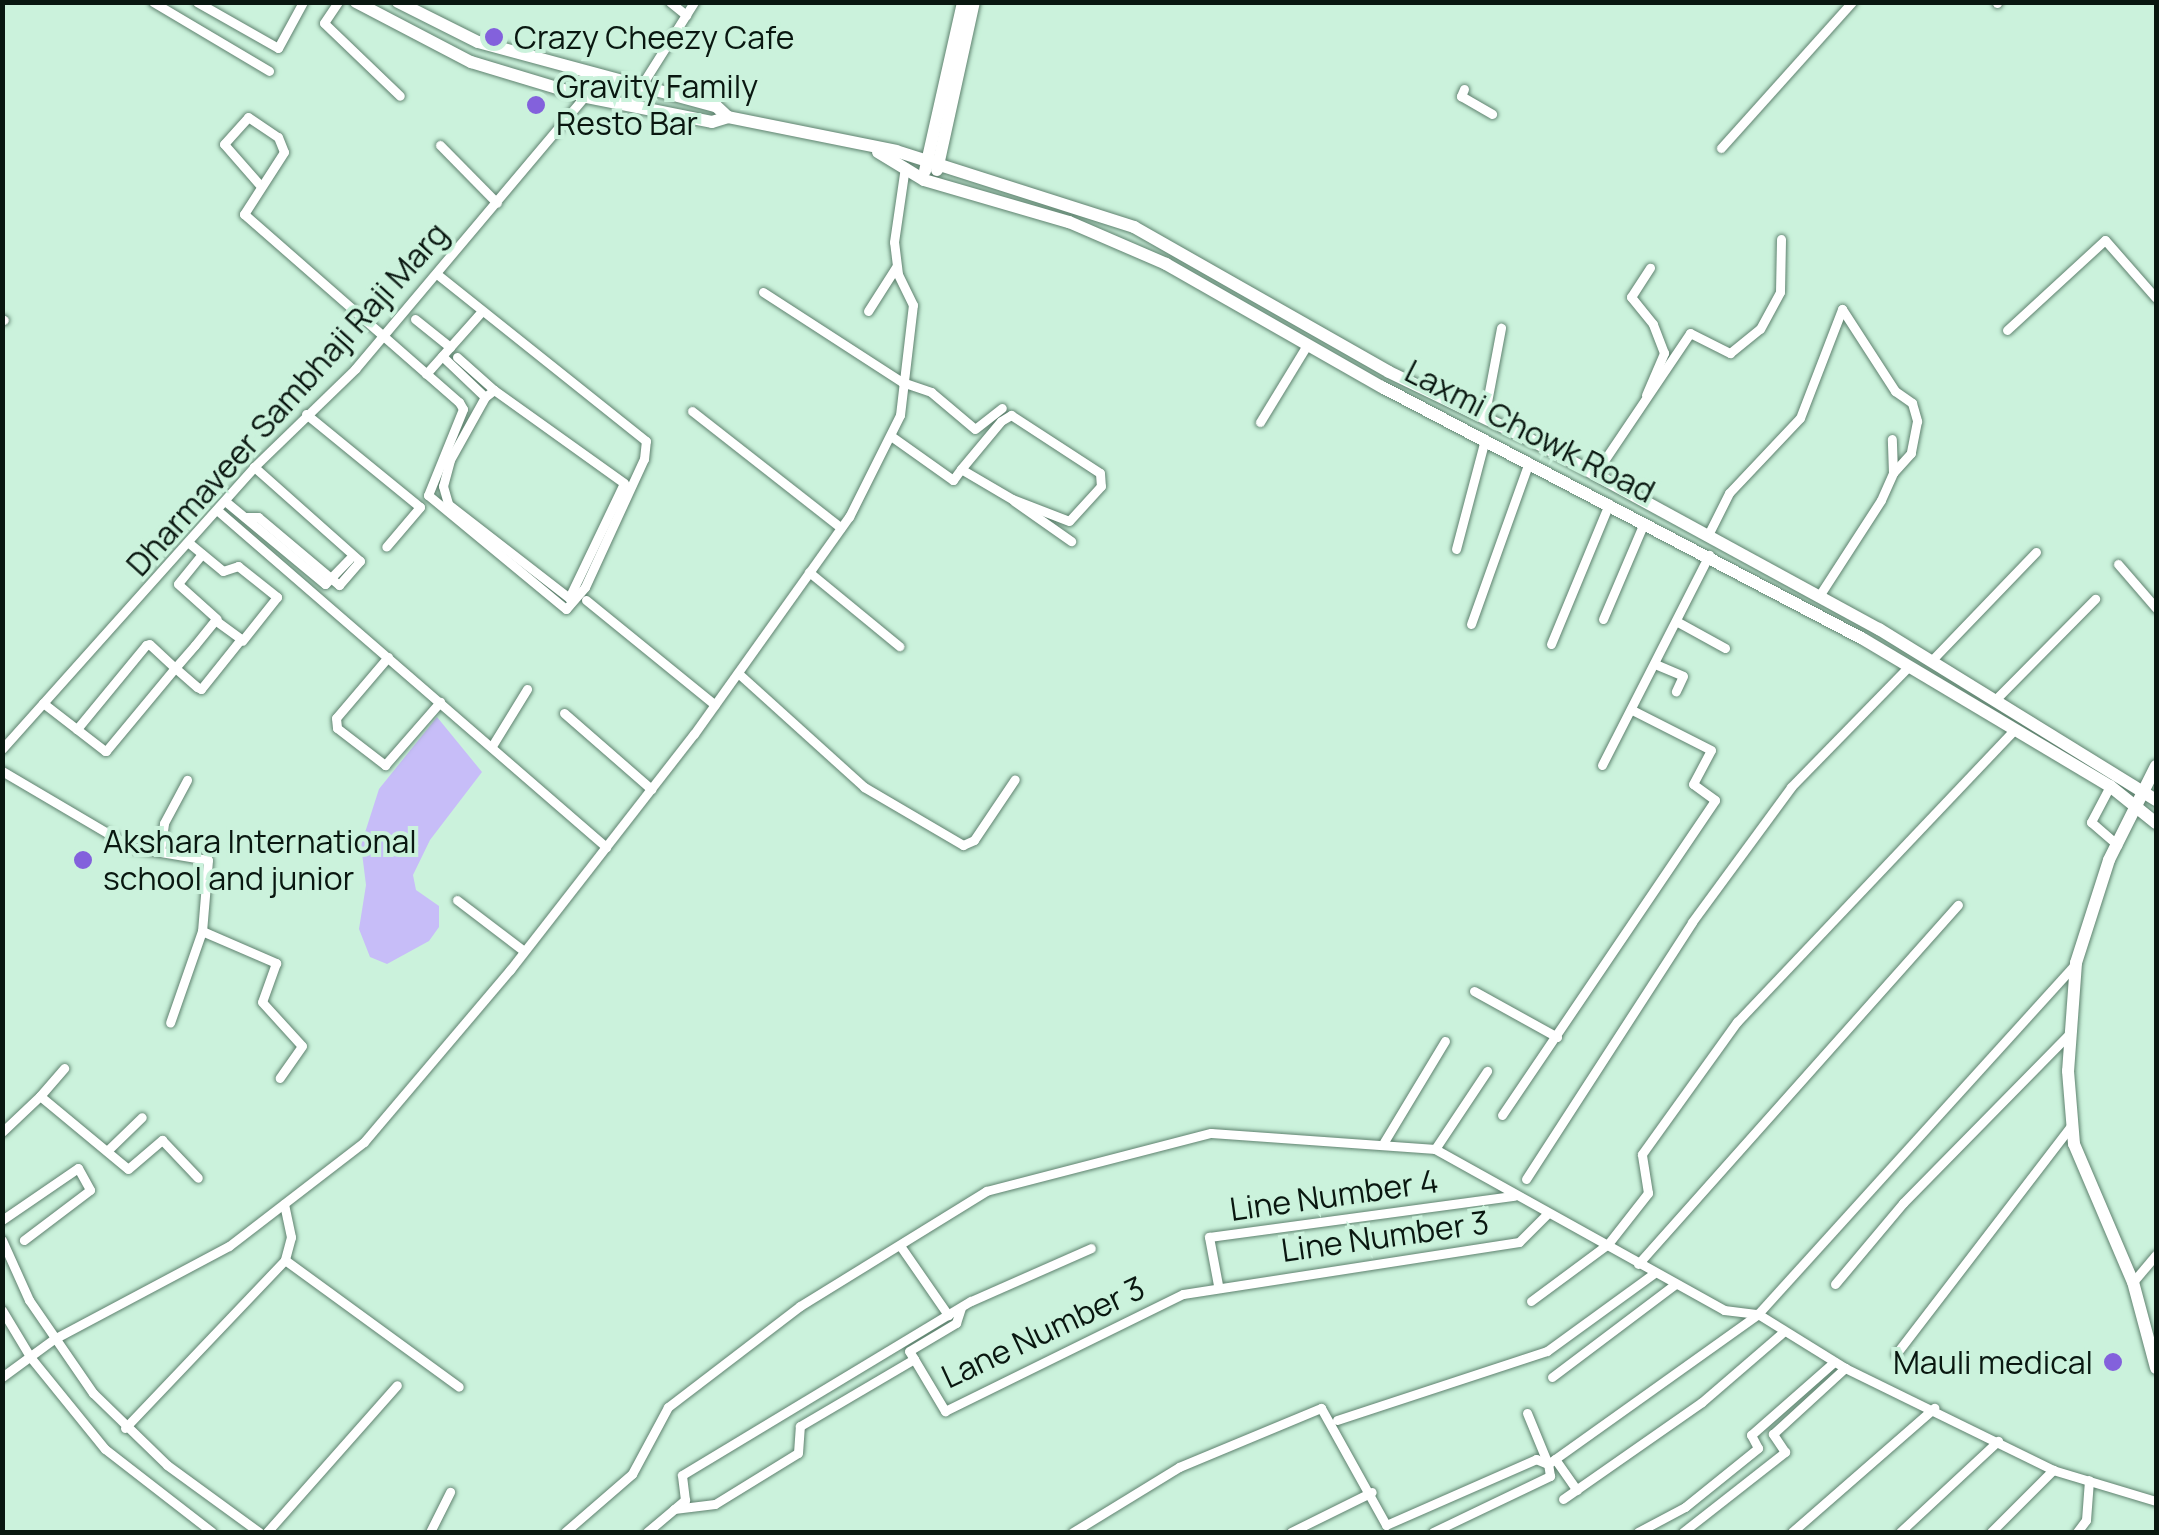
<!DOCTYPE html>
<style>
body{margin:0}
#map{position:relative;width:2159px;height:1535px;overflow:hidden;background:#cbf2dc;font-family:Manrope,sans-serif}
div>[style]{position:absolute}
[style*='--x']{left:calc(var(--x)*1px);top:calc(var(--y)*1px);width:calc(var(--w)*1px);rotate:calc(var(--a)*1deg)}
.water>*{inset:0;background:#c7bdf8}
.roads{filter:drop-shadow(0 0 2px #5f826f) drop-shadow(0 0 2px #5f826f)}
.street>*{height:9px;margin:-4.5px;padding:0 4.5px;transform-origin:4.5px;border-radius:4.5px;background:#fff}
.secondary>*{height:12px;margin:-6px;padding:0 6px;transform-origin:6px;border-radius:6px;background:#fff}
.dots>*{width:28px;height:28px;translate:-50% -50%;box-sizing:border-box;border:5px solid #cbf2dc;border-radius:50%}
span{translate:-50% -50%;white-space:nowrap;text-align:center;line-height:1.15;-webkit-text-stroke:8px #cbf2dc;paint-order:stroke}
.poi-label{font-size:32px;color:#091710}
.left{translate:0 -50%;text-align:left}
.right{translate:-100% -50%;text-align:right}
.street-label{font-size:32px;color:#091710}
.frame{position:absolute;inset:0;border:5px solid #091710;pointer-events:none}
</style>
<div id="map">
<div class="water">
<div style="clip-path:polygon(437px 717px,482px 772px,430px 840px,413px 875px,416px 890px,439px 906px,439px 927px,429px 941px,387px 964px,370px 957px,359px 929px,366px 885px,361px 845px,379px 789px)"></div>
</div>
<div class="roads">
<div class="street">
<div style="--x:153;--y:2;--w:135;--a:30.7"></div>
<div style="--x:197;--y:2;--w:93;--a:29.6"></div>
<div style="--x:278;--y:48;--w:52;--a:-61.5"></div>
<div style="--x:338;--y:2;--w:25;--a:124"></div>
<div style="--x:324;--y:23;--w:105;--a:43.8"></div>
<div style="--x:670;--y:2;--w:21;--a:39"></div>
<div style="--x:1997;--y:3;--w:1;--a:-90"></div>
<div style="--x:1464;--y:89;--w:8;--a:113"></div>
<div style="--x:1461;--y:96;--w:36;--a:30"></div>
<div style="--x:629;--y:105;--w:122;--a:-57.7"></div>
<div style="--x:440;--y:145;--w:81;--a:45.5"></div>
<div style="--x:1721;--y:148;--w:196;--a:-48.1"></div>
<div style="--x:259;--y:184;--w:53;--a:-131.2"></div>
<div style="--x:224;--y:144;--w:36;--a:-48"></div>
<div style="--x:248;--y:117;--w:36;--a:34"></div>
<div style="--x:278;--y:137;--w:16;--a:68"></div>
<div style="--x:284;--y:152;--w:74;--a:122.8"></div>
<div style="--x:244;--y:214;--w:286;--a:41.2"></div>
<div style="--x:459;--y:402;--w:8;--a:60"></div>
<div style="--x:463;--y:409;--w:93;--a:112.1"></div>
<div style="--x:428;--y:495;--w:179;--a:39.6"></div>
<div style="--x:566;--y:609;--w:29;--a:-49"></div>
<div style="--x:585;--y:587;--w:141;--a:-65.3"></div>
<div style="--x:644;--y:459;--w:18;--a:-84"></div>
<div style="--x:646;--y:441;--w:268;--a:-141.4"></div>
<div style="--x:763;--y:292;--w:166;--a:32.9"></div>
<div style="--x:902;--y:382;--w:31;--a:19"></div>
<div style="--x:931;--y:392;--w:57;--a:40.1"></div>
<div style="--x:975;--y:429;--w:34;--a:-38"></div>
<div style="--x:868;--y:311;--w:52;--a:-57.5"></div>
<div style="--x:2;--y:319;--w:2;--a:27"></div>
<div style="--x:415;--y:319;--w:45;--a:38.7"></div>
<div style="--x:2007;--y:330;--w:133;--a:-42.6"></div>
<div style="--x:2105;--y:240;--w:77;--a:48.7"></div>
<div style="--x:442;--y:356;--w:59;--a:43.6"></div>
<div style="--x:485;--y:397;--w:72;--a:119.1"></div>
<div style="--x:450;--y:460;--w:27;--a:105"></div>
<div style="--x:443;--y:486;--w:19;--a:74"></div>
<div style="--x:448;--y:504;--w:153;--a:37.8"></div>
<div style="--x:569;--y:598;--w:127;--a:-64.4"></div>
<div style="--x:624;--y:483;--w:160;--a:-144.4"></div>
<div style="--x:494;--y:390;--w:11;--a:142"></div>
<div style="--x:457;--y:357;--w:50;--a:41.7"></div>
<div style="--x:426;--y:374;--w:84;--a:-48.4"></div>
<div style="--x:1646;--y:395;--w:46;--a:-66.8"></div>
<div style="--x:1664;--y:353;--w:31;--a:-111"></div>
<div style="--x:1653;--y:324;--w:35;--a:-129"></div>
<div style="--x:1631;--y:297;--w:35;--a:-57"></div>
<div style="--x:692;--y:411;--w:189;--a:38.1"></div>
<div style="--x:306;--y:414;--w:147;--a:39.2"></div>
<div style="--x:420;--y:507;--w:52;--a:130.4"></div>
<div style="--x:1484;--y:418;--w:92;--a:-79.3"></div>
<div style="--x:1260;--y:422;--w:90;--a:-58.6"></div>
<div style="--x:891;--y:436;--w:76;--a:35.4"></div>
<div style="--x:953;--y:480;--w:14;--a:-54"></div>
<div style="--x:961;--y:469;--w:62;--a:-50.2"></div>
<div style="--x:1001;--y:421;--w:12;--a:-31"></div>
<div style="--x:1011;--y:415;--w:106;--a:33.1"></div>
<div style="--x:1100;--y:473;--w:13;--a:86"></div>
<div style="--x:1101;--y:486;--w:47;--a:132.4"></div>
<div style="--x:1069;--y:521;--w:61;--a:-158.9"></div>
<div style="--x:1012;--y:499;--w:59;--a:-149.5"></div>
<div style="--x:1595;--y:474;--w:170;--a:-56"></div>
<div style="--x:1690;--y:333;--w:45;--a:26.6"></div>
<div style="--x:1730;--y:353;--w:38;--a:-39"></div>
<div style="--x:1760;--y:329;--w:42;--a:-61.6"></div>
<div style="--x:1780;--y:292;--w:53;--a:-88.9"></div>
<div style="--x:225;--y:501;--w:130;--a:39.7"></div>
<div style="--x:325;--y:584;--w:35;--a:-46"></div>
<div style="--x:1014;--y:501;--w:70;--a:35.1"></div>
<div style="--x:217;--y:510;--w:515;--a:40.9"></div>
<div style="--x:245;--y:517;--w:13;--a:0"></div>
<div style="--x:258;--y:517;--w:106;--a:40"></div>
<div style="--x:339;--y:585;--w:32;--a:-49"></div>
<div style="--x:360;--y:561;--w:142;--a:-138.4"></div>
<div style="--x:1708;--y:535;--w:47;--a:-63.4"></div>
<div style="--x:1729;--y:493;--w:103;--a:-46.6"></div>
<div style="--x:1800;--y:418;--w:117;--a:-68.9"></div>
<div style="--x:1842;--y:309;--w:98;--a:57.1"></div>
<div style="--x:1895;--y:391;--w:21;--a:35"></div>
<div style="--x:1912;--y:403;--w:19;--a:74"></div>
<div style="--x:1917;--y:421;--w:33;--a:101"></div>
<div style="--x:1911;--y:453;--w:27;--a:132"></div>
<div style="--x:189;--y:543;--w:44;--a:39.5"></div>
<div style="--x:223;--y:571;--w:16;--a:-18"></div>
<div style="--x:238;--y:566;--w:50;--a:38.5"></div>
<div style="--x:277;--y:597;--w:56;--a:128.5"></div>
<div style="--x:1456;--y:549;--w:114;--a:-75.2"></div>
<div style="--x:202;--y:554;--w:38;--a:129"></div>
<div style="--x:178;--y:584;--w:52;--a:41.9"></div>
<div style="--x:2118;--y:564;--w:58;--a:49.2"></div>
<div style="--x:809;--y:572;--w:117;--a:39.4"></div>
<div style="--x:1819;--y:596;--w:114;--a:-57.1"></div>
<div style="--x:1881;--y:500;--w:30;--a:-66"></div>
<div style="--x:1893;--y:473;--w:34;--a:-92"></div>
<div style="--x:586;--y:600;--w:166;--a:39.1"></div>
<div style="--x:1603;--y:619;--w:104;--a:-66.9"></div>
<div style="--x:1676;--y:621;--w:56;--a:28.9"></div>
<div style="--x:1471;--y:624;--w:172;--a:-70.3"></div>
<div style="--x:1551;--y:644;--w:152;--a:-67.5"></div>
<div style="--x:388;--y:657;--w:80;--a:130.4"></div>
<div style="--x:336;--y:718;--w:10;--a:84"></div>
<div style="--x:337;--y:728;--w:61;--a:37.6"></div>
<div style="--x:385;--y:765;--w:84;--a:-48.9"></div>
<div style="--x:1932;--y:660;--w:150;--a:-46.1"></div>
<div style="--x:1655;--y:664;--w:30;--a:23"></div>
<div style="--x:1683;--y:676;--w:17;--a:115"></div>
<div style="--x:738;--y:673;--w:170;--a:42.1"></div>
<div style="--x:864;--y:787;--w:115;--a:30.4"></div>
<div style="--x:963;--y:845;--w:12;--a:-24"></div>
<div style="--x:974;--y:840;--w:73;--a:-56.1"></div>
<div style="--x:1994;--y:701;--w:144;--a:-45.3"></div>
<div style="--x:43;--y:703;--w:78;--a:37.7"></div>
<div style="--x:105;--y:751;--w:1;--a:0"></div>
<div style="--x:106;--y:751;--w:108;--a:-50.3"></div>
<div style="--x:175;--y:668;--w:30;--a:-49"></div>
<div style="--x:195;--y:645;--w:32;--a:-51"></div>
<div style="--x:215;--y:620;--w:32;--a:36"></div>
<div style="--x:241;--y:639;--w:64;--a:128.7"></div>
<div style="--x:201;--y:689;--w:4;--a:-153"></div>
<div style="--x:197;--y:687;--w:29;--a:-139"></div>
<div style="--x:175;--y:668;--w:35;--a:-137"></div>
<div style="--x:149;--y:644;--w:3;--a:162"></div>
<div style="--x:146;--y:645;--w:109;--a:129.4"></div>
<div style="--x:564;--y:713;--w:116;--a:41.1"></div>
<div style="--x:492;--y:746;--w:67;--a:-58.4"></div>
<div style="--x:2;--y:749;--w:378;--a:-48.2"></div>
<div style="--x:254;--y:467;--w:141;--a:-44.1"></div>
<div style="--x:355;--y:369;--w:382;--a:-49.9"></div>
<div style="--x:1602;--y:765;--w:236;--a:-63"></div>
<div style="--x:2;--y:771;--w:150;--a:30.5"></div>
<div style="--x:131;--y:847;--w:78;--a:9.6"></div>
<div style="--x:208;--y:860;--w:71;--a:94.8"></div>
<div style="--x:202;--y:931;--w:97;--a:109.2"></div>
<div style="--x:2110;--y:786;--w:41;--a:117.8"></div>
<div style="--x:2091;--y:822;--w:35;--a:41"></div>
<div style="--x:160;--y:852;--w:29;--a:-82"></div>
<div style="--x:164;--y:823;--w:49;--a:-61.9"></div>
<div style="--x:457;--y:900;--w:84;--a:37.3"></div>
<div style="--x:202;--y:931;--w:81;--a:23.4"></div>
<div style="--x:276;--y:963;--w:41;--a:109.7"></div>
<div style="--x:262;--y:1002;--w:59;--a:47.7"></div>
<div style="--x:302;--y:1046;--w:39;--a:125"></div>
<div style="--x:1474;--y:991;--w:95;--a:29"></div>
<div style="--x:40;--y:1096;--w:37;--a:-49"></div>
<div style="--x:1502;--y:1115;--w:380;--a:-55.9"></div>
<div style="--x:1715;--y:800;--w:27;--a:-144"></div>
<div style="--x:1693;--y:784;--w:38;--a:-62"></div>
<div style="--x:1711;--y:750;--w:89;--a:-153.1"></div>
<div style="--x:2;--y:1132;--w:52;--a:-43.5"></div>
<div style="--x:40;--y:1096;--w:114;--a:39.7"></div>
<div style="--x:128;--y:1169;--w:45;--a:-40.5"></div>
<div style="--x:162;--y:1140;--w:52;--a:46.5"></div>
<div style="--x:1384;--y:1142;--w:118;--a:-58.9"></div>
<div style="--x:1435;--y:1149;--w:94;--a:-56.3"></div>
<div style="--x:108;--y:1150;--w:47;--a:-44.1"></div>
<div style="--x:1526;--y:1179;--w:306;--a:-57.1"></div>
<div style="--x:1692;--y:922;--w:167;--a:-53.7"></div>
<div style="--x:1791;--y:787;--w:169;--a:-45.7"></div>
<div style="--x:284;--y:1204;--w:34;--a:78"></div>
<div style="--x:291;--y:1237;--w:24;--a:105"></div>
<div style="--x:2;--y:1220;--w:92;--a:-34.4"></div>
<div style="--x:78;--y:1168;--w:25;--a:61"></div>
<div style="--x:90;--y:1190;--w:83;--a:142.9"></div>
<div style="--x:2;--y:1240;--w:66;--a:65.8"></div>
<div style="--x:29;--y:1300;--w:113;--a:55.5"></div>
<div style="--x:93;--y:1393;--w:103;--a:44.2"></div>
<div style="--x:167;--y:1465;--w:114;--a:36.1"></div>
<div style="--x:901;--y:1247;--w:83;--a:55.3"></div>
<div style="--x:1638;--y:1264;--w:481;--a:-48.3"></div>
<div style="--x:2133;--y:1282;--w:35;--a:-50"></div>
<div style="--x:1835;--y:1284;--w:106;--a:-50"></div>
<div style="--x:1903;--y:1203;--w:240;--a:-45.5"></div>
<div style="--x:1218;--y:1285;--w:49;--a:-100.6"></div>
<div style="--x:1209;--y:1237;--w:308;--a:-7.7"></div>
<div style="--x:1531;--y:1301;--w:96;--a:-36.5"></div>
<div style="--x:1608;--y:1244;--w:65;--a:-51.9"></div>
<div style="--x:1648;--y:1193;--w:39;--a:-99"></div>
<div style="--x:1642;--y:1154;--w:163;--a:-54.3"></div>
<div style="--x:1737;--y:1022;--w:401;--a:-46.5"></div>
<div style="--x:2;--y:1310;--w:56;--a:58.9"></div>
<div style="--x:31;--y:1358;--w:117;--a:50.9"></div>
<div style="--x:105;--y:1449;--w:135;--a:37.8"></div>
<div style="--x:1896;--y:1354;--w:287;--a:-52.5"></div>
<div style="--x:914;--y:1359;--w:61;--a:59.2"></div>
<div style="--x:945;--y:1411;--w:265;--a:-26.2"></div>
<div style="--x:1183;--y:1294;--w:340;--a:-8.8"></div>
<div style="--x:1519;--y:1242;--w:41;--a:-45"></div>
<div style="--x:914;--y:1359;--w:9;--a:-122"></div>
<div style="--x:909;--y:1351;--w:55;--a:-30.8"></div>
<div style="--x:956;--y:1323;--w:16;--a:-72"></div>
<div style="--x:2;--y:1377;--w:64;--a:-36.2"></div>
<div style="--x:54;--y:1339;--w:198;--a:-28"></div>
<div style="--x:229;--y:1246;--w:170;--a:-37.6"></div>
<div style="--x:364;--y:1142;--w:226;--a:-49.7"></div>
<div style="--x:510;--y:970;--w:299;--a:-52.1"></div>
<div style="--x:694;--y:734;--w:267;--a:-54.5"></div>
<div style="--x:849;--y:517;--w:114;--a:-63.4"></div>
<div style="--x:900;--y:415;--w:111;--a:-83.3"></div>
<div style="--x:913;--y:305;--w:34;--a:-116"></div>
<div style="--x:898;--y:274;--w:32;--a:-97"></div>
<div style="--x:894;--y:242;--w:76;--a:-81.7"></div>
<div style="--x:1552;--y:1377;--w:153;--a:-37"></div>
<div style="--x:1527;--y:1413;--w:55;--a:67.6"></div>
<div style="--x:1337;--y:1420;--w:221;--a:-18.2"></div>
<div style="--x:1547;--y:1351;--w:131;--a:-36"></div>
<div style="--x:125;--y:1428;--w:232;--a:-46.4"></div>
<div style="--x:285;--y:1260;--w:215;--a:36.1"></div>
<div style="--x:1555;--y:1459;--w:38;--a:55"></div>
<div style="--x:1563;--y:1499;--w:169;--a:-34.9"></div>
<div style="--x:1702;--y:1402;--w:106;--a:-40.8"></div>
<div style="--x:674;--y:1509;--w:41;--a:-7"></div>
<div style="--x:715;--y:1504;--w:97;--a:-31.6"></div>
<div style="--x:798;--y:1453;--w:27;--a:-86"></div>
<div style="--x:800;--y:1426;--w:132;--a:-30.4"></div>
<div style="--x:267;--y:1532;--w:196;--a:-48.5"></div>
<div style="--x:430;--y:1532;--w:45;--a:-63.4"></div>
<div style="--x:565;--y:1532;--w:89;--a:-40.9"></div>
<div style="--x:632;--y:1474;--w:76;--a:-61.8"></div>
<div style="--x:668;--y:1407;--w:166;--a:-37.4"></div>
<div style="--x:800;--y:1306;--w:219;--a:-31.7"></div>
<div style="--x:986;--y:1191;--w:232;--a:-14.5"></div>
<div style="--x:1211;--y:1133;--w:225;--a:4.1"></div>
<div style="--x:1435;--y:1149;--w:331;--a:29.1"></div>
<div style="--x:1724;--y:1310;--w:34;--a:7"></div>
<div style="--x:1758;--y:1314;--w:102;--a:31.8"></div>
<div style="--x:1845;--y:1368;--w:232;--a:26.1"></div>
<div style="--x:2053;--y:1470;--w:108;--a:16.8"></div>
<div style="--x:647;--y:1532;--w:50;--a:-40.1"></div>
<div style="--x:685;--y:1500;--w:25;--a:-97"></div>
<div style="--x:682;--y:1475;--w:337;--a:-31.1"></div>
<div style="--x:971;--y:1301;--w:131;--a:-23.8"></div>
<div style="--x:1073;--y:1532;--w:124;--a:-31.5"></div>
<div style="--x:1179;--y:1467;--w:154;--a:-22.6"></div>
<div style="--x:1321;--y:1408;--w:134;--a:60.9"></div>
<div style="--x:1386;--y:1525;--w:164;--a:-23.7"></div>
<div style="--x:1536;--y:1459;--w:13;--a:23"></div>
<div style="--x:1291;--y:1532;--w:90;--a:-26.3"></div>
<div style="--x:1433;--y:1532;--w:130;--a:-25.6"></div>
<div style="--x:1550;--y:1476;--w:12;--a:-99"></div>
<div style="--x:1548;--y:1464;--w:258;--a:-35.5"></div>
<div style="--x:1758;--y:1314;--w:474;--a:-47.8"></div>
<div style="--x:1638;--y:1532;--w:53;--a:-28"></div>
<div style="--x:1685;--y:1507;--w:94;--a:-38.9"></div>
<div style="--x:1758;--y:1448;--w:15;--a:-118"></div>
<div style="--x:1751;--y:1435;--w:111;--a:-41.3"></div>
<div style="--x:1683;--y:1532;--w:130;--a:-38.1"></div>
<div style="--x:1785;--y:1452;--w:22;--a:-124"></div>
<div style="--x:1773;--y:1434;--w:98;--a:-42.5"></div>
<div style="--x:1792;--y:1532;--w:189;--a:-41.1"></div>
<div style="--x:1900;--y:1532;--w:134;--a:-42.9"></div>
<div style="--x:1991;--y:1532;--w:88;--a:-45"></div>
<div style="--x:2077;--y:1532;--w:15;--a:-53"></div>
<div style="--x:2086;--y:1520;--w:40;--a:-85.7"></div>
</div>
<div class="secondary">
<div style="--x:356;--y:2;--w:130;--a:27.6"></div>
<div style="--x:471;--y:62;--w:121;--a:16.8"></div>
<div style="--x:587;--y:97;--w:127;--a:11.3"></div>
<div style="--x:712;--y:122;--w:17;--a:-17"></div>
<div style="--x:398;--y:2;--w:89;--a:26.6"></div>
<div style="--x:478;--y:42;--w:246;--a:15.1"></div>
<div style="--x:716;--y:106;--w:16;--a:43"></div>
<div style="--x:728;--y:117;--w:171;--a:11.4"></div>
<div style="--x:896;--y:151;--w:250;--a:17.7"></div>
<div style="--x:1134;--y:227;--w:293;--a:29.6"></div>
<div style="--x:1389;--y:372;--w:171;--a:25.7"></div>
<div style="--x:1543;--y:446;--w:383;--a:28.6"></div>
<div style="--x:1879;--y:629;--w:326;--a:31.7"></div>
<div style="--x:878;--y:152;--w:54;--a:31.3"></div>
<div style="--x:924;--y:180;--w:151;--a:16.2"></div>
<div style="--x:1069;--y:222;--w:106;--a:23.4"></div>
<div style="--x:1166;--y:264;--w:249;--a:29.7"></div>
<div style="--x:1382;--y:387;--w:543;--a:27.65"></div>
<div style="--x:1863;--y:639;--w:287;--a:30.8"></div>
<div style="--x:2110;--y:786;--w:59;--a:38.8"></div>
<div style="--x:937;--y:170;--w:172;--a:-77.6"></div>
<div style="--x:925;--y:171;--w:173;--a:-77.3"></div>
<div style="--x:2156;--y:766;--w:105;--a:116.6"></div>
<div style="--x:2109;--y:860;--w:108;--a:107.8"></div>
<div style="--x:2076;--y:963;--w:108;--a:94.2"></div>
<div style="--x:2068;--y:1071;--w:73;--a:85.3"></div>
<div style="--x:2074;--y:1144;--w:150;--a:66.9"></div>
<div style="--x:2133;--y:1282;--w:89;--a:75"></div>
</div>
</div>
<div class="dots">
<div style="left:494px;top:37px;background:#8361dc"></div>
<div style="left:536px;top:105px;background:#8361dc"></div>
<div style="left:83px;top:860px;background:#8361dc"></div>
<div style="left:2113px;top:1362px;background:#8361dc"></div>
</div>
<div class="poi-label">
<span class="left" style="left:514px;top:37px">Crazy Cheezy Cafe</span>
<span class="left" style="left:556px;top:105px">Gravity Family<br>Resto Bar</span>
<span class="left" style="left:103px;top:860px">Akshara International<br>school and junior</span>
<span class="right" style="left:2093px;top:1362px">Mauli medical</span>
</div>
<div class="street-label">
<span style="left:287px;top:399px;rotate:-48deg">Dharmaveer Sambhaji Raji Marg</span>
<span style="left:1530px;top:431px;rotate:27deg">Laxmi Chowk Road</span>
<span style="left:1334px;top:1195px;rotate:-8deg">Line Number 4</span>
<span style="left:1385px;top:1236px;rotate:-8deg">Line Number 3</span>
<span style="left:1043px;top:1332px;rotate:-25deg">Lane Number 3</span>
</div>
<div class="frame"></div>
</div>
